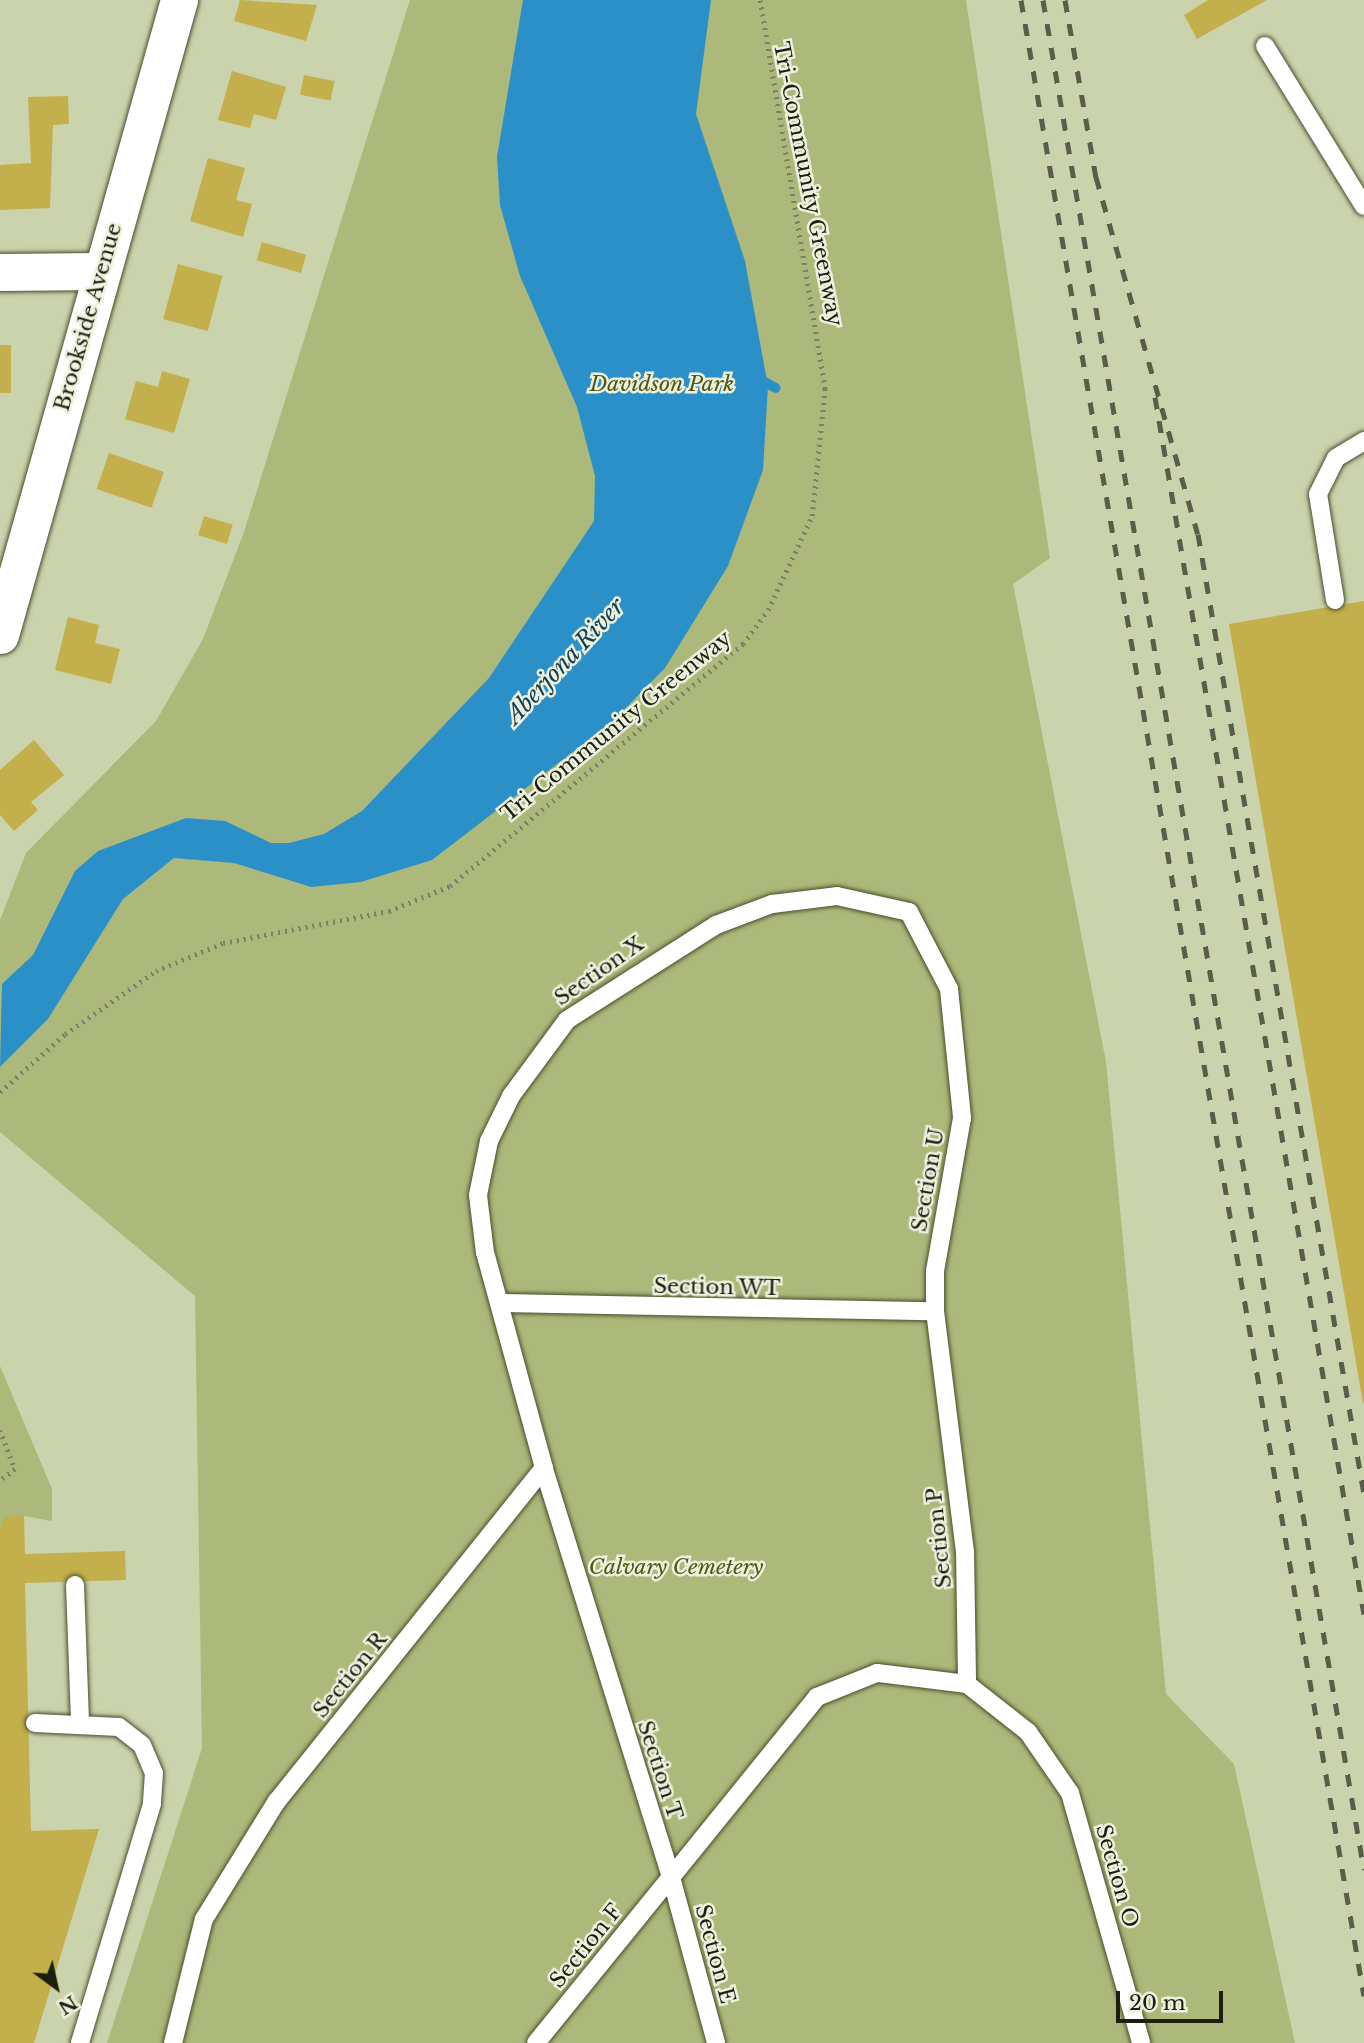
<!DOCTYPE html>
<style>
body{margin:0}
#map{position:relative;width:1364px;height:2043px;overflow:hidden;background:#cad3ac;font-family:"Libre Baskerville",serif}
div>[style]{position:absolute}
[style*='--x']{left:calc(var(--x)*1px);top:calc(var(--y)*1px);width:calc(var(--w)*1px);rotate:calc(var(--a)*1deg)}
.green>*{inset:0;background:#acb97a}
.water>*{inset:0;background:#2b90c8}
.stream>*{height:10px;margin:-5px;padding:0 5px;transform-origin:5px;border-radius:5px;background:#2b90c8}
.building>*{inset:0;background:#c3af4b;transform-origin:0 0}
.path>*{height:4.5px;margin-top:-2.25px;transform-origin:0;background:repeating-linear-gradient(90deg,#7b8165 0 2px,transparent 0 7px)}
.roads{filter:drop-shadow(0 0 2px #484f2d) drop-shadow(0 0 2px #484f2d)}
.lane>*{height:18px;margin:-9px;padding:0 9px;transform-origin:9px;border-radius:9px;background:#fff}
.street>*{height:37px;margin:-18.5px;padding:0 18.5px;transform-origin:18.5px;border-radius:18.5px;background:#fff}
.rail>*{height:5px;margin-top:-2.5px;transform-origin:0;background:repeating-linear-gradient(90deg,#595e48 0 12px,transparent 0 24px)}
span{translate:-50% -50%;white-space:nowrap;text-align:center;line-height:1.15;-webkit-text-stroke:5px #ecf1de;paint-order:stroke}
.street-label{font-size:21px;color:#1b1e10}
.park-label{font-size:21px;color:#4c5711;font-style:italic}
.water-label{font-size:23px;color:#143c54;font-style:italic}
.north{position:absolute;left:21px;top:1952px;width:70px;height:70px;-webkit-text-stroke:5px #ecf1de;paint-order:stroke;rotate:147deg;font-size:19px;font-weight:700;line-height:28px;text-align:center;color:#1b1e10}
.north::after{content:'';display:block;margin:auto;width:24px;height:32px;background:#1b1e10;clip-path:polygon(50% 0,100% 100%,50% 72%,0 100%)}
.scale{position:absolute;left:1116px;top:1991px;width:107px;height:32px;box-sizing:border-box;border:4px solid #1b1e10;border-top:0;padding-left:9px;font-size:21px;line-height:24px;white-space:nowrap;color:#1b1e10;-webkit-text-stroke:5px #ecf1de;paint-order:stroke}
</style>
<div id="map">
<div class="green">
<div style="clip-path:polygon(410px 0,966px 0,1050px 558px,1013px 584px,1106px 1062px,1166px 1694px,1234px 1764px,1295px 2043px,107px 2043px,202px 1748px,195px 1296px,0 1132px,0 920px,26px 853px,156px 721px,203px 639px,244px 532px)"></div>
<div style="clip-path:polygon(0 1366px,52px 1489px,52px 1521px,24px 1516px,0 1527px)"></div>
</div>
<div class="water">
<div style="clip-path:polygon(523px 0,711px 0,696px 114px,745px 261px,768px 386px,763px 470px,728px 566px,665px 668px,613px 721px,432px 860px,361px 882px,311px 887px,234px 863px,174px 858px,123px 899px,48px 1019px,0 1067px,2px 984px,33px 955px,75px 871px,98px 851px,186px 818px,225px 821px,271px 843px,289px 843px,324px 834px,362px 811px,489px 678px,594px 521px,595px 476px,577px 407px,520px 276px,500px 205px,497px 157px)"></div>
</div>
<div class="stream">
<div style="--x:757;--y:378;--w:21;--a:28"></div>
</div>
<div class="building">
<div style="clip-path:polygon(240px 0,317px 5px,306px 41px,234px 21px)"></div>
<div style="clip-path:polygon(1208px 0,1267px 0,1197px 39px,1184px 15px)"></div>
<div style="clip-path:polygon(232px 71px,286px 87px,276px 120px,254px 114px,250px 128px,218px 120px)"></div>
<div style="left:304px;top:75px;width:31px;height:20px;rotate:11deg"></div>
<div style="clip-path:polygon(68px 96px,69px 124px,53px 125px,50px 208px,0 210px,0 165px,31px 163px,28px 97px)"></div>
<div style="clip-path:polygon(208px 158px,245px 168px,236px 200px,252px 204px,243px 237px,190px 221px)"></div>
<div style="left:262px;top:242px;width:46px;height:19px;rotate:16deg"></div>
<div style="left:178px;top:264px;width:46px;height:57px;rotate:15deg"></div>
<div style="left:0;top:345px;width:11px;height:48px"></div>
<div style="clip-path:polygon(162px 371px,190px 379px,174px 433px,125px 419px,136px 381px,158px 387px)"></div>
<div style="left:109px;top:453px;width:58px;height:38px;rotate:19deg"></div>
<div style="left:204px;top:516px;width:30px;height:20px;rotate:17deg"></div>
<div style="clip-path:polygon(1364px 601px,1364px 1403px,1363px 1403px,1229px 624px)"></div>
<div style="clip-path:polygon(68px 617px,99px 625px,95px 643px,120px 649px,111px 684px,55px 670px)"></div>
<div style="clip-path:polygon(34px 740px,64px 775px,31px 802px,38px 810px,14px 831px,0 815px,0 770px)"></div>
<div style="clip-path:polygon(24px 1516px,25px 1554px,125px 1551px,126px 1580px,25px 1583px,31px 1831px,99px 1829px,34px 2043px,0 2043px,0 1528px,5px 1517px)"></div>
</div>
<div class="path">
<div style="--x:0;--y:1092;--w:87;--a:-41.7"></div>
<div style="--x:65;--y:1034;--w:111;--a:-34.7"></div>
<div style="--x:156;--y:971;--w:73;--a:-22.7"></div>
<div style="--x:223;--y:943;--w:169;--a:-10.9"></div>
<div style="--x:389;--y:911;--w:66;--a:-22.3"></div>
<div style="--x:450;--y:886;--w:380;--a:-39.6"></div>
<div style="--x:743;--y:644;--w:42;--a:-53.7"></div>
<div style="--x:768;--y:610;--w:104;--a:-64.9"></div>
<div style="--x:812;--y:516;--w:128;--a:-84.2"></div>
<div style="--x:825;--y:389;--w:394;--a:-99.5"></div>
<div style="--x:0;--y:1430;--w:42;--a:69"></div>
<div style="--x:15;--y:1469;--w:19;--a:141"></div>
</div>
<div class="roads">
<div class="lane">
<div style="--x:1265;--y:46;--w:188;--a:58.3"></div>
<div style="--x:1335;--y:600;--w:107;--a:-99.1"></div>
<div style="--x:1318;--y:494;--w:40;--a:-63.4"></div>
<div style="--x:1336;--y:458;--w:33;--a:-31"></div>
<div style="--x:837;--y:896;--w:74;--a:12.5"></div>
<div style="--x:909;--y:912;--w:87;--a:62.5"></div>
<div style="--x:949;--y:989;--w:130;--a:84.2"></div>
<div style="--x:962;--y:1118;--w:155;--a:100"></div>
<div style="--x:935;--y:1271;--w:40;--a:90"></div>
<div style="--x:935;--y:1311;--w:242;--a:82.9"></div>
<div style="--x:965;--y:1551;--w:133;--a:89.1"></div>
<div style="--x:967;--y:1684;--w:91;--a:-173"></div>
<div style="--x:877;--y:1673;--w:65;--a:158.2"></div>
<div style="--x:817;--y:1697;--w:232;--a:129"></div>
<div style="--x:671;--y:1877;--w:428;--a:-107.3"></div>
<div style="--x:544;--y:1468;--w:223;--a:-105.3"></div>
<div style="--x:485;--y:1253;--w:58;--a:-96.9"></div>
<div style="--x:478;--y:1195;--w:55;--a:-78.5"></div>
<div style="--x:489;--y:1141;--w:50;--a:-63.9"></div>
<div style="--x:511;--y:1096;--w:94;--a:-53.6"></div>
<div style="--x:567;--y:1020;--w:177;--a:-32.5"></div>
<div style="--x:716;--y:925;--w:60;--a:-20.6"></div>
<div style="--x:772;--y:904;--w:65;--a:-7"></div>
<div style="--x:499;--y:1303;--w:436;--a:1.1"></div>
<div style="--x:75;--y:1585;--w:136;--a:87.9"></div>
<div style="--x:967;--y:1684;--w:78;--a:38.2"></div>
<div style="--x:1028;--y:1732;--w:74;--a:55.5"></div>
<div style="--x:1070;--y:1793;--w:260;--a:74.1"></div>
<div style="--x:35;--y:1723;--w:84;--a:2.7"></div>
<div style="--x:119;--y:1727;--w:29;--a:38"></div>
<div style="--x:142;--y:1745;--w:30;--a:67"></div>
<div style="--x:154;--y:1773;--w:31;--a:94"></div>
<div style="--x:152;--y:1804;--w:250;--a:106.8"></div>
<div style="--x:671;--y:1877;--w:172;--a:74.8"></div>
<div style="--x:173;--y:2043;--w:128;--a:-76"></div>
<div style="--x:204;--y:1919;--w:139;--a:-58.3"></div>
<div style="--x:277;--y:1801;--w:427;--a:-51.3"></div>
<div style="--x:536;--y:2043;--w:214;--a:-50.9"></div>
</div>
<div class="street">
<div style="--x:0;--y:272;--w:100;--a:-0.6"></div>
<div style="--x:0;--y:635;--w:660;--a:-74.26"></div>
</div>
</div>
<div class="rail">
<div style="--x:1021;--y:0;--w:2025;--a:80.25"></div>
<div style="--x:1043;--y:0;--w:1897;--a:80.26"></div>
<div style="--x:1065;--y:0;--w:180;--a:80.1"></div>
<div style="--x:1096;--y:177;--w:371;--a:74.1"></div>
<div style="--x:1198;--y:534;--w:974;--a:80.19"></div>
<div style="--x:1155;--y:397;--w:1235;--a:80.26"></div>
</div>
<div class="street-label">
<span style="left:808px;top:184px;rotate:79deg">Tri-Community Greenway</span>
<span style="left:88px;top:317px;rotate:-74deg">Brookside Avenue</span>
<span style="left:616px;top:726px;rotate:-39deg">Tri-Community Greenway</span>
<span style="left:599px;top:971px;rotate:-35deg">Section X</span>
<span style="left:928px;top:1180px;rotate:-80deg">Section U</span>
<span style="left:717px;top:1287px;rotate:1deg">Section WT</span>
<span style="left:939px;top:1538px;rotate:-96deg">Section P</span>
<span style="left:350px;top:1675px;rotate:-51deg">Section R</span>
<span style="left:660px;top:1770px;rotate:72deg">Section T</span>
<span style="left:1117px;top:1876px;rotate:74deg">Section O</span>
<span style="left:586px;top:1946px;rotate:-51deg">Section F</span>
<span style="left:715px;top:1954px;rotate:75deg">Section E</span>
</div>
<div class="park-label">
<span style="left:662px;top:384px">Davidson Park</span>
<span style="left:676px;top:1567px">Calvary Cemetery</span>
</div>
<div class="water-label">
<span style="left:565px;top:661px;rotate:-47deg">Aberjona River</span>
</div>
<div class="north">N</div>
<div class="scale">20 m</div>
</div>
